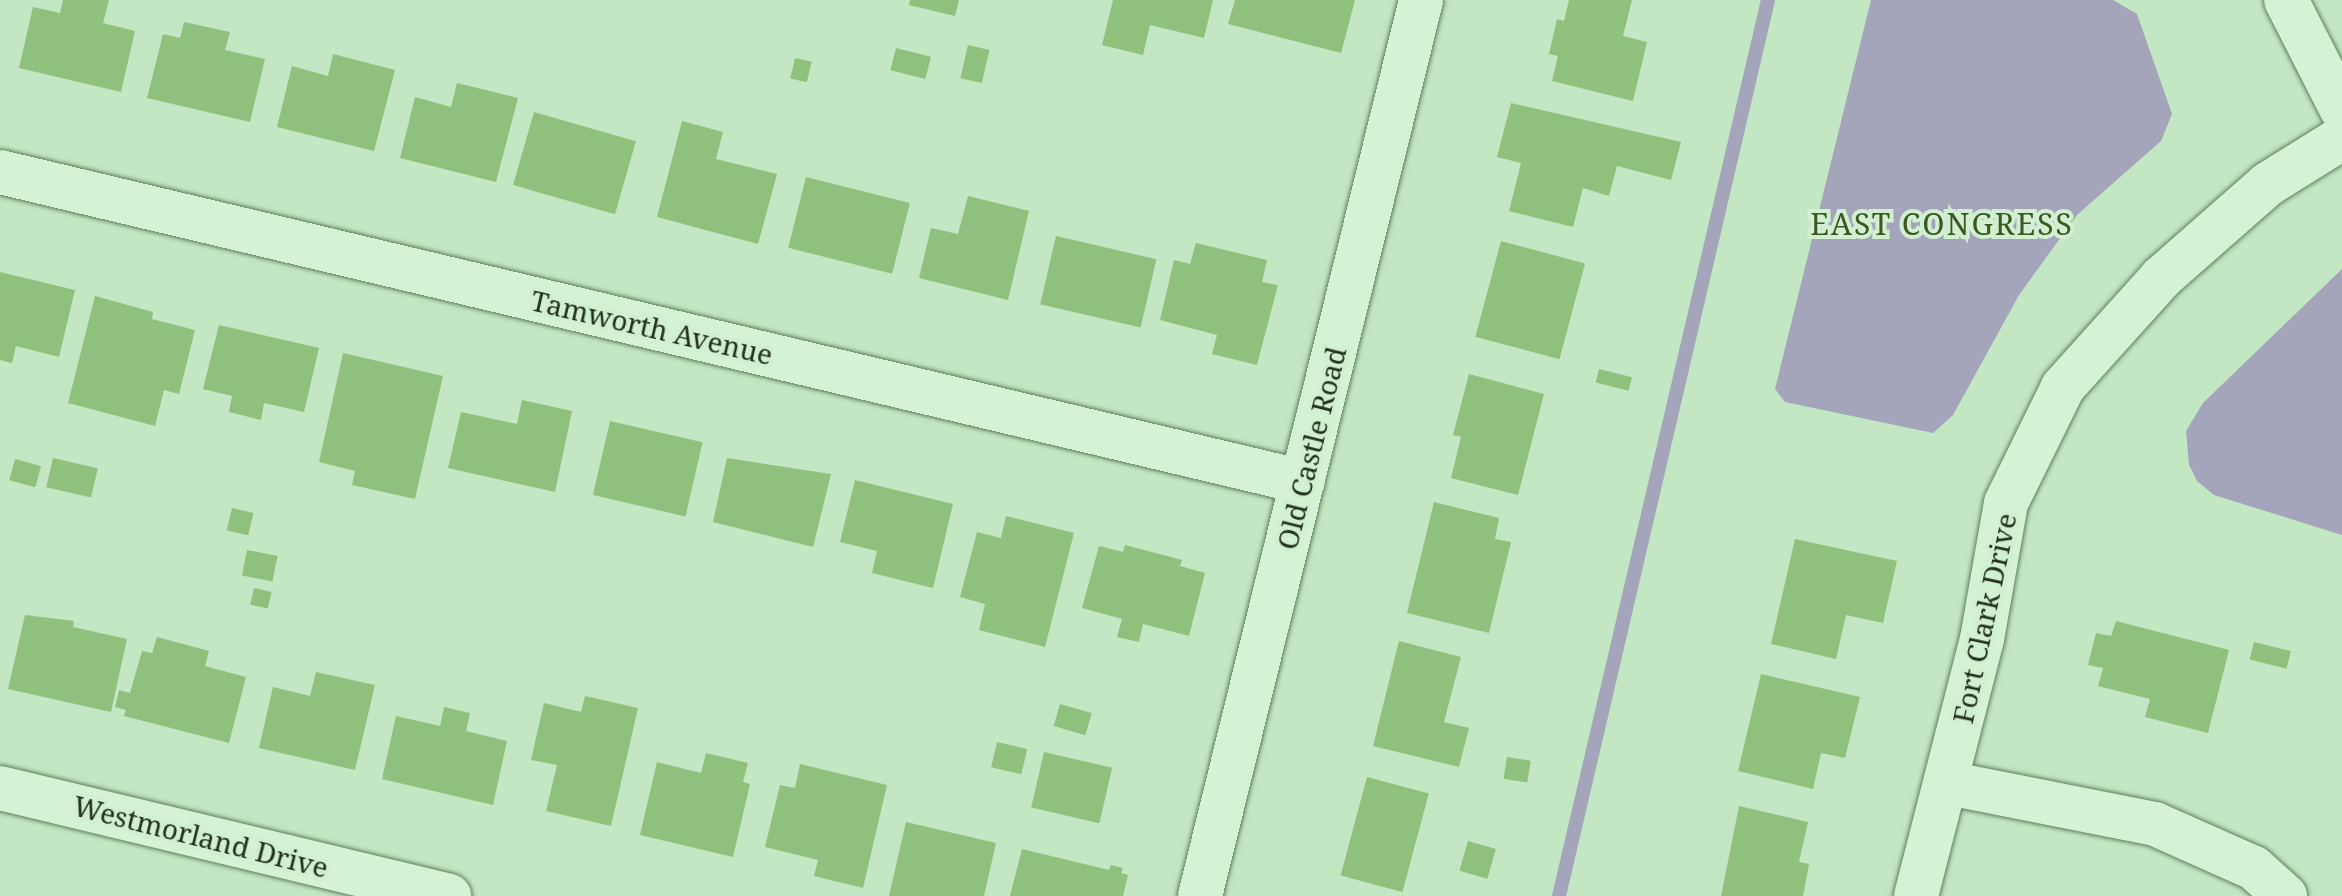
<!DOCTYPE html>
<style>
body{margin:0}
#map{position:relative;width:2342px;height:896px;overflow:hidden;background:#c2e7c2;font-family:"Noto Serif",serif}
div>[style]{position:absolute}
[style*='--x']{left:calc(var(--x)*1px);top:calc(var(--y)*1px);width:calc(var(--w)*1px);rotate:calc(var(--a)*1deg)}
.water>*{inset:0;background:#a4a4ba}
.stream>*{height:14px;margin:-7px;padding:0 7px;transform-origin:7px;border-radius:7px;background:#a4a4ba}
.building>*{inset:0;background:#90c07d;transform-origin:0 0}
.roads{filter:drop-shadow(0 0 2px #627e5c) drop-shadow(0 0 2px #627e5c)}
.minor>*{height:44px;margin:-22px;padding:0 22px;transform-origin:22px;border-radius:22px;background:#d4f3d4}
span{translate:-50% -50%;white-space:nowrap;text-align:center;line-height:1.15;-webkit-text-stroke:8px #d1efd1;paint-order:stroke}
.street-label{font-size:28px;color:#22301e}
.neighbourhood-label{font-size:30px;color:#3d5723;letter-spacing:2px}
</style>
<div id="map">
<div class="water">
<div style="clip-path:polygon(1871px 0,2113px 0,2137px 14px,2172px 114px,2161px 141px,2077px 215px,2019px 295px,1953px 415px,1933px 433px,1785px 402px,1775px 389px)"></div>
<div style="clip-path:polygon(2342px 269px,2342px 535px,2214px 495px,2197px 481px,2189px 465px,2186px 431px,2203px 403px)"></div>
</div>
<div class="stream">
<div style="--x:1559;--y:896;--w:920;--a:-76.87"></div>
</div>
<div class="building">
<div style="clip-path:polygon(63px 0,109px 0,103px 23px,135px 31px,121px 92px,19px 68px,33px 7px,60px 13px)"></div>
<div style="clip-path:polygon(910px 0,959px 0,955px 16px,909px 5px)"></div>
<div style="clip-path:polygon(1113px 0,1213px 0,1204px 38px,1150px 25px,1143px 55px,1102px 45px)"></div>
<div style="clip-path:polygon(1235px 0,1355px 0,1341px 53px,1228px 24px)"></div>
<div style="clip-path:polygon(1569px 0,1632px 0,1623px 36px,1647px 42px,1633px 101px,1552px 81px,1558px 56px,1549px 54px,1557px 19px,1564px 21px)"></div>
<div style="clip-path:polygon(184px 22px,230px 32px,225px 50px,265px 59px,250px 122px,147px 98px,163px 34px,180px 38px)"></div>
<div style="left:968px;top:45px;width:22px;height:34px;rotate:13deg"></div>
<div style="left:896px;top:48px;width:36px;height:23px;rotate:14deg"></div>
<div style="clip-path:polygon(333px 54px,395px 70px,374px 151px,277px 127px,292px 66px,328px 76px)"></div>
<div style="left:795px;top:58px;width:17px;height:21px;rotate:13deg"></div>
<div style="clip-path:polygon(457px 83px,518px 98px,496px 182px,400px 158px,415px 97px,451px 107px)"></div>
<div style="clip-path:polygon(1511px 103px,1681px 142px,1671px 180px,1617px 166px,1609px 196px,1583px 188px,1573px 227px,1509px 211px,1521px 163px,1497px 157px)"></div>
<div style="left:534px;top:112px;width:106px;height:76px;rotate:16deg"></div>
<div style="clip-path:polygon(682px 121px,723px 132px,716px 159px,777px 174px,758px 244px,657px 217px)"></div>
<div style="left:806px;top:177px;width:107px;height:73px;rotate:14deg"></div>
<div style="clip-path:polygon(968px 196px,1029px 211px,1008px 300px,919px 278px,931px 228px,958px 234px)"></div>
<div style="left:1056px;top:236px;width:103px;height:70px;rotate:13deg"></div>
<div style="left:1501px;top:241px;width:87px;height:99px;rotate:15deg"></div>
<div style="clip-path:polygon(1196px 243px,1267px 260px,1262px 282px,1278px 285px,1257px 365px,1212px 354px,1217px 335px,1160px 320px,1174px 260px,1190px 264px)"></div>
<div style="clip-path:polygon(0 272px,75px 290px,59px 357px,16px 346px,12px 363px,0 360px)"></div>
<div style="clip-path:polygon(95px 296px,153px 312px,152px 319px,195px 330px,179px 394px,164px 390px,155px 426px,68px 403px)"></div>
<div style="clip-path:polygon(219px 325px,319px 348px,304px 412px,264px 403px,261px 420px,229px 412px,232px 396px,203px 389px)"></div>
<div style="clip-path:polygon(343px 353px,443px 376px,415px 499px,352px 485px,355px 471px,319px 462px)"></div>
<div style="left:1599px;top:369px;width:34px;height:14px;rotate:14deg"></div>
<div style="clip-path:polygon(1469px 374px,1544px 394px,1518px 495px,1451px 478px,1461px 437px,1453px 435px)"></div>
<div style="clip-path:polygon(522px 400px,572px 411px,555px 492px,448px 468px,461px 412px,517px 424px)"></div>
<div style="left:610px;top:421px;width:95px;height:76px;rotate:13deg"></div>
<div style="left:53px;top:458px;width:46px;height:30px;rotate:13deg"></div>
<div style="clip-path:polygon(727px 458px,831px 474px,813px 547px,713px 522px)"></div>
<div style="left:15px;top:459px;width:27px;height:22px;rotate:15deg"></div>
<div style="clip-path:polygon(855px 480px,953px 504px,933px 588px,872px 573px,877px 551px,840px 542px)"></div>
<div style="clip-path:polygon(1434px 502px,1499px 518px,1495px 539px,1511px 542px,1489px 633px,1407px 613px)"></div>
<div style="left:232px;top:508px;width:22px;height:23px;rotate:13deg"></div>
<div style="clip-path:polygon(1006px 516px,1074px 533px,1045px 647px,979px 630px,985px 604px,960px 597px,977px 532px,1001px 538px)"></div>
<div style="clip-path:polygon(1795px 539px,1897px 561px,1883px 623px,1846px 615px,1836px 659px,1771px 644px)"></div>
<div style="clip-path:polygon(1125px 545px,1182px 560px,1180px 566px,1205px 573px,1189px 636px,1143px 624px,1139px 642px,1117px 637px,1122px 619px,1082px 608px,1099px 546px,1123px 552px)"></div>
<div style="left:247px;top:550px;width:31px;height:26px;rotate:11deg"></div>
<div style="left:254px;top:588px;width:18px;height:17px;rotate:13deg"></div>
<div style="clip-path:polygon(25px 615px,74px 621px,73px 627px,127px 639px,111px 712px,8px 689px)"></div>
<div style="clip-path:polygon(2116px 621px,2229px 650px,2208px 733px,2145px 717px,2150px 699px,2098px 686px,2103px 668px,2088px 665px,2096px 633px,2111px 636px)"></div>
<div style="clip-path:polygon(157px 637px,209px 651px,205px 666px,246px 677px,229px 743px,124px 716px,126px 710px,115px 707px,119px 690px,130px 693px,142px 651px,152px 653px)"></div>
<div style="clip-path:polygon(1399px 641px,1461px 657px,1444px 722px,1469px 728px,1459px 767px,1373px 746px)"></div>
<div style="left:2254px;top:642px;width:38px;height:18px;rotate:14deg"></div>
<div style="clip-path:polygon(316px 672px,375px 685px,355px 770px,259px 748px,273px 687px,310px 696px)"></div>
<div style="clip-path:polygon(1761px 674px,1860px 697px,1845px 758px,1821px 753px,1813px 789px,1738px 771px)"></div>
<div style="clip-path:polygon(585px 696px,638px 708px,611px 826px,546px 811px,557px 765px,531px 760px,544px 703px,581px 712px)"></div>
<div style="left:1060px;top:704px;width:33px;height:23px;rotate:16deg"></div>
<div style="clip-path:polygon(444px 707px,470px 713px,466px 731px,507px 741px,493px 805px,382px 779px,396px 716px,440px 726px)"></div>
<div style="left:997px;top:742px;width:31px;height:26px;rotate:13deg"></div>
<div style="left:1044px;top:752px;width:70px;height:57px;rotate:13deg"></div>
<div style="clip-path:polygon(706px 753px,748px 763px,743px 782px,750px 784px,733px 857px,640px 835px,657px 762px,701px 773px)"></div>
<div style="left:1507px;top:757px;width:24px;height:22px;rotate:9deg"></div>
<div style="clip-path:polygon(800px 764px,887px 785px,863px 888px,814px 876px,818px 860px,765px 847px,780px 785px,795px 788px)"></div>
<div style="left:1367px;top:777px;width:64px;height:102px;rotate:15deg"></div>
<div style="clip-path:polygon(1739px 806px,1808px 822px,1799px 862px,1809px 864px,1803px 896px,1721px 896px)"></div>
<div style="clip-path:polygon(906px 822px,996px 843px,984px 896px,889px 896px)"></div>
<div style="left:1468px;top:841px;width:29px;height:31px;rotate:16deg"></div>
<div style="clip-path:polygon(1022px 849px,1109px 870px,1111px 865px,1123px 868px,1121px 873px,1128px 875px,1123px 896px,1010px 896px)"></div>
</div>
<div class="roads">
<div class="minor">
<div style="--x:2286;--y:0;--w:123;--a:63"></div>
<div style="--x:0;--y:172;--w:1339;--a:13.38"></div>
<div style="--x:1948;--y:783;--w:211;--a:11.2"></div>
<div style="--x:2155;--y:824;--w:108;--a:24"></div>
<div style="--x:2254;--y:868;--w:42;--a:42.1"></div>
<div style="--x:0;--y:788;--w:462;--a:13.5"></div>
<div style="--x:1200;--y:896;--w:923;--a:-76.14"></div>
<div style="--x:1916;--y:896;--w:265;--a:-75.6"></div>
<div style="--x:1982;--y:639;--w:138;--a:-80"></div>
<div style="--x:2006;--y:503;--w:129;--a:-63.8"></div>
<div style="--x:2063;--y:387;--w:147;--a:-48"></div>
<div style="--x:2161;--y:278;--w:142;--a:-41.3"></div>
<div style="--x:2268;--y:184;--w:87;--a:-31.9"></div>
</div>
</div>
<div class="street-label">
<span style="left:652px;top:327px;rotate:13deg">Tamworth Avenue</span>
<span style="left:1311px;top:448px;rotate:-76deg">Old Castle Road</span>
<span style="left:1984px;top:618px;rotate:-78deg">Fort Clark Drive</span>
<span style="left:201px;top:836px;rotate:14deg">Westmorland Drive</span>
</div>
<div class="neighbourhood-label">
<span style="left:1942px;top:224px">EAST CONGRESS</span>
</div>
</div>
